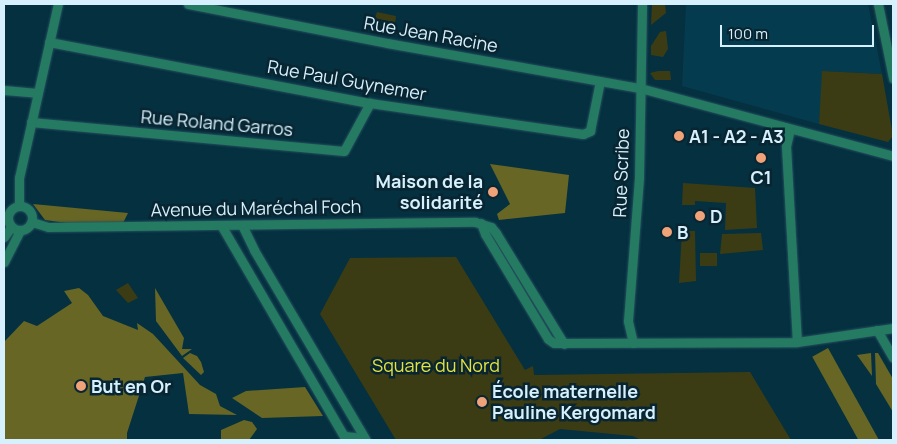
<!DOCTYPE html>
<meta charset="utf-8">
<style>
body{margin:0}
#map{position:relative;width:897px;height:444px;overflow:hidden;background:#043040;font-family:Manrope,sans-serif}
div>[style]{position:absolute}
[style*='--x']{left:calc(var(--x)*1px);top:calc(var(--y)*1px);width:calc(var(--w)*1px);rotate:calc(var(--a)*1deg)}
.built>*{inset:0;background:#053b4e}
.green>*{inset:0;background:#3c3c14;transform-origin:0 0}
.forest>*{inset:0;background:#676625;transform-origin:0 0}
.roads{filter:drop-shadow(0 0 1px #264f5e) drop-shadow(0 0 1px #264f5e)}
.street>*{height:9px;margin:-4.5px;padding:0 4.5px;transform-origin:4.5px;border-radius:4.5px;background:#247b61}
.street>.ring{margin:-4.5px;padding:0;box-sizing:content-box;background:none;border:9px solid #247b61;border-radius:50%}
.dots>*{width:14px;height:14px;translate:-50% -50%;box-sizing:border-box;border:2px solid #082531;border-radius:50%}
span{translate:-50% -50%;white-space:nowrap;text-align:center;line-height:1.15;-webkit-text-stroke:5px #082531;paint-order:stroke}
.street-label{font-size:18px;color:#d6f0fe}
.poi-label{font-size:18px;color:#d6f0fe;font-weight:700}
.left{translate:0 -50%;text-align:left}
.right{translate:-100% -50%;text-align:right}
.park-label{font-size:18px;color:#e4e23e}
.frame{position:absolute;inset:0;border:5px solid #d6f0fe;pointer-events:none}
.scale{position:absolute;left:720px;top:25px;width:154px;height:22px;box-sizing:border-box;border:2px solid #d6f0fe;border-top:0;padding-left:6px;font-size:15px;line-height:18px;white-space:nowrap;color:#d6f0fe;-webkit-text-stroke:4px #082531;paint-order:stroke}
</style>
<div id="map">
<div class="built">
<div style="clip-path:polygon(686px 4px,868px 4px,882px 74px,823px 71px,819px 124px,682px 86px)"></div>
</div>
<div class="green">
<div style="clip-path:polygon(652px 4px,665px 4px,666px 13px,651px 25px)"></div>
<div style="clip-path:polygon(377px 12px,396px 16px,395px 23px,375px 18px)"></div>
<div style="clip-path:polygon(666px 31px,668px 49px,663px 57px,651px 55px,651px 46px,660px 32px)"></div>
<div style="clip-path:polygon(658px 71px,670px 71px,671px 80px,655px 80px,650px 73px)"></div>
<div style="clip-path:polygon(822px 71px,882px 74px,893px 136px,888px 142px,819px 124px)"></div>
<div style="clip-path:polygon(683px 183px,755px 188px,757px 228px,725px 230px,726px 203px,695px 201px,695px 205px,682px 205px)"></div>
<div style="clip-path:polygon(682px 231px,695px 231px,696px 281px,679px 283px)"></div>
<div style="clip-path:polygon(761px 233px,763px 250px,720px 254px,722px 234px)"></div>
<div style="left:700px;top:253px;width:17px;height:13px"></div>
<div style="clip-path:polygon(456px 257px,525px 370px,533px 366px,534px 375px,750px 372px,791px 440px,641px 440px,633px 436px,560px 429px,539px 440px,396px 440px,320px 314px,350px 258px)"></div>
<div style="clip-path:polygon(128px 283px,138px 298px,128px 303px,116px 290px)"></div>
</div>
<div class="forest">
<div style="clip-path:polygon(490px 164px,569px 175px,565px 213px,499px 220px,497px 214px,510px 204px)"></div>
<div style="clip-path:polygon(33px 204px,128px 213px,123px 223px,74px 224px,45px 220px)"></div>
<div style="clip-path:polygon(79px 288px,88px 295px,103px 316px,138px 330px,137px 323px,153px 334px,200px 385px,216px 394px,220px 406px,237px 415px,189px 414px,183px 373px,145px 377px,127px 433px,127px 440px,4px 440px,4px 342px,24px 321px,37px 326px,72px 303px,64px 291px)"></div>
<div style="clip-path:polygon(155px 288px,184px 338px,182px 349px,192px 349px,182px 356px,156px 321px)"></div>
<div style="left:828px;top:348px;width:106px;height:18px;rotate:61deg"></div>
<div style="clip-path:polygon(190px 353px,197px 356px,201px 362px,204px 372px,201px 375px,183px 358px)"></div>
<div style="clip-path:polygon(871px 353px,872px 376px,857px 355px)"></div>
<div style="clip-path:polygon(875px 353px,878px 353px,893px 379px,893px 412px,876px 384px)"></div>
<div style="clip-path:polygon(305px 387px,323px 416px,262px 418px,232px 398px,246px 391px)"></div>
<div style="clip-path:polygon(244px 420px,252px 422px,257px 429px,249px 440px,221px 440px,221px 430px)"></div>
</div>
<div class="roads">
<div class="street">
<div style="--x:188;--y:4;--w:203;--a:11.1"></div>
<div style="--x:387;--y:43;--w:257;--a:10.1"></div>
<div style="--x:640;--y:88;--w:262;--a:15"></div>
<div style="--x:878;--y:4;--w:76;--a:78.5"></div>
<div style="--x:49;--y:42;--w:327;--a:10.8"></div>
<div style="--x:370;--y:103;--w:215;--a:8.3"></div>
<div style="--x:583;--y:134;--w:8;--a:-23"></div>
<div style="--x:590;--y:131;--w:51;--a:-78.7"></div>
<div style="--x:4;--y:90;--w:33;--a:5"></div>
<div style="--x:31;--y:122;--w:314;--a:5.3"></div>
<div style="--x:344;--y:151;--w:55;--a:-61.6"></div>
<div style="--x:790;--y:129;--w:17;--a:103"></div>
<div style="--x:786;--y:146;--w:196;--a:86.8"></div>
<div style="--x:19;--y:205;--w:27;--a:-90"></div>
<div style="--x:19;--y:178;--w:178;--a:-77.4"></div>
<div class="ring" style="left:8px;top:206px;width:15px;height:15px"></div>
<div style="--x:32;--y:222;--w:17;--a:17"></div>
<div style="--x:48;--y:227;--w:427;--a:-0.7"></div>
<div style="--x:475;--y:222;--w:17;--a:17"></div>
<div style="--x:491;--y:227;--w:8;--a:50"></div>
<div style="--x:496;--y:233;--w:130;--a:58.5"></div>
<div style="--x:481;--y:223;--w:12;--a:70"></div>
<div style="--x:485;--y:234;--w:122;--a:59"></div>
<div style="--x:548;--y:339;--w:7;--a:34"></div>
<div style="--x:554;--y:343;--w:243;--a:-0.2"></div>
<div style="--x:797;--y:342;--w:97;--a:-8.3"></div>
<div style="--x:221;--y:225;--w:244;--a:59.8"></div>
<div style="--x:242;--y:225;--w:28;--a:64"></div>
<div style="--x:254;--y:250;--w:221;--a:59.5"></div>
<div style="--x:4;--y:237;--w:12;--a:-55"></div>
<div style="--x:4;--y:262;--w:35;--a:-63"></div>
<div style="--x:877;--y:330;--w:32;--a:60"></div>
<div style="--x:633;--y:343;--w:23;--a:-103"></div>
<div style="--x:628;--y:321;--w:143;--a:-85.6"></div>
<div style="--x:639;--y:178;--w:174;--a:-89"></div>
<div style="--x:344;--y:436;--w:20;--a:6"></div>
</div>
</div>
<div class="dots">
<div style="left:679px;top:136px;background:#f0a279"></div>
<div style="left:761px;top:158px;background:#f0a279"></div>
<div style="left:493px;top:192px;background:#f0a279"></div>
<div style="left:700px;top:216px;background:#f0a279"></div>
<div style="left:667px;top:232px;background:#f0a279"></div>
<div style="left:81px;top:386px;background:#f0a279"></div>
<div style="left:482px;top:402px;background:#f0a279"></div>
</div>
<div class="street-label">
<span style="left:431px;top:34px;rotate:10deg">Rue Jean Racine</span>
<span style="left:347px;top:80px;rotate:10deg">Rue Paul Guynemer</span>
<span style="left:217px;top:123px;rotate:5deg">Rue Roland Garros</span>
<span style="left:621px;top:173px;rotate:-88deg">Rue Scribe</span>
<span style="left:256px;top:208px;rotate:-1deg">Avenue du Maréchal Foch</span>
</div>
<div class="poi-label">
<span class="left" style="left:689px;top:136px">A1 - A2 - A3</span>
<span style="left:761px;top:177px">C1</span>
<span class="right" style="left:483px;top:192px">Maison de la<br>solidarité</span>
<span class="left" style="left:710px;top:216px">D</span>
<span class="left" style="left:677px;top:232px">B</span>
<span class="left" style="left:91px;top:386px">But en Or</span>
<span class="left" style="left:492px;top:402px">École maternelle<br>Pauline Kergomard</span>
</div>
<div class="park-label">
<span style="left:436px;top:365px">Square du Nord</span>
</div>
<div class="frame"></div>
<div class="scale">100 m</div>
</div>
